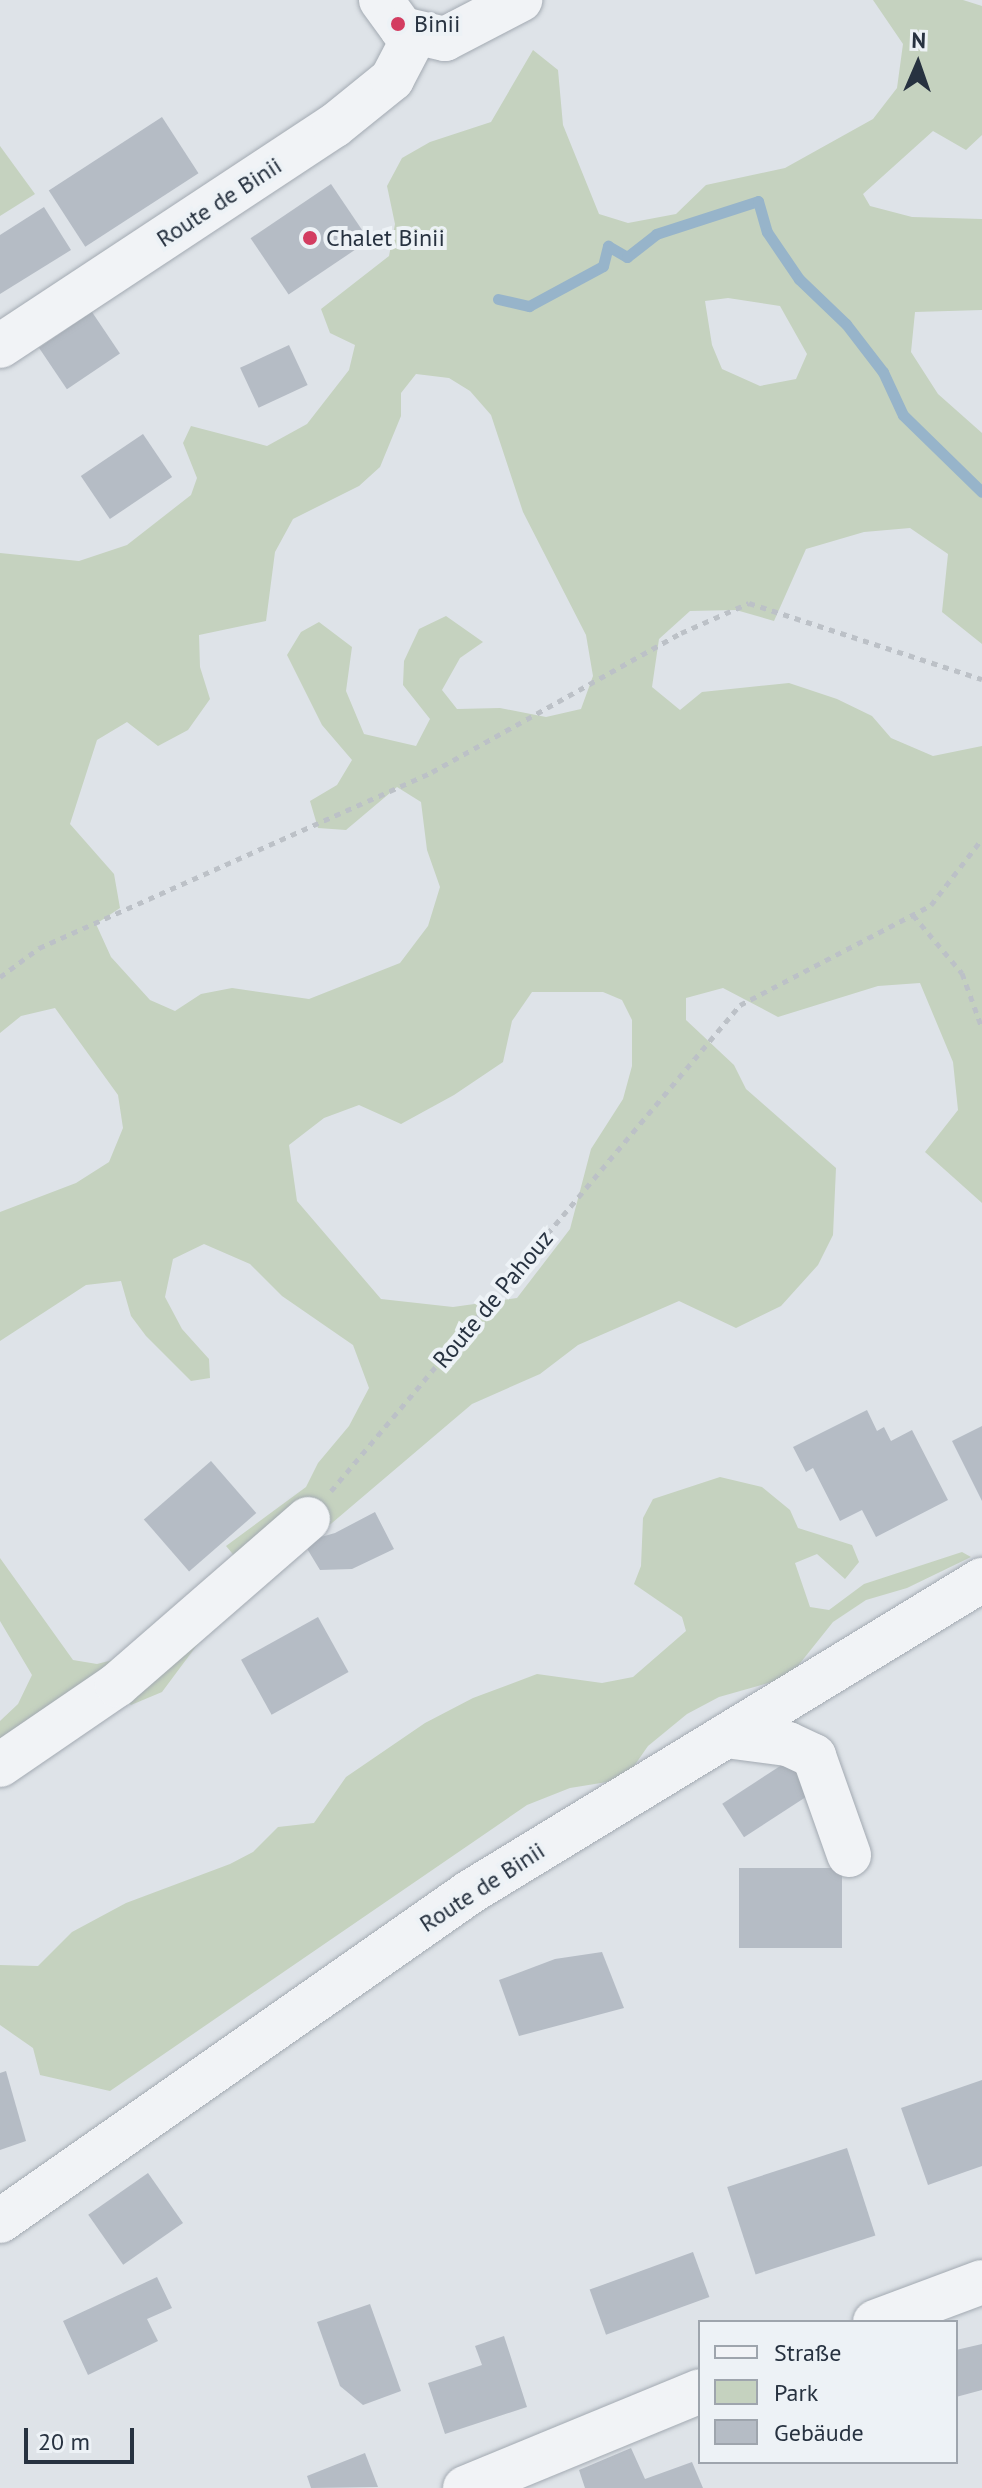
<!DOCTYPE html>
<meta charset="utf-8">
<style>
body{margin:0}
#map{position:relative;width:982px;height:2488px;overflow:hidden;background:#dee3e8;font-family:"PT Sans",sans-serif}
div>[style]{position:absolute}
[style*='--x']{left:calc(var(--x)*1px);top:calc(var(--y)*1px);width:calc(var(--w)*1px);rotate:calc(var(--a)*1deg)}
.green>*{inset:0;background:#c5d2bf}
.stream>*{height:11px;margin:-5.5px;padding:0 5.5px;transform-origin:5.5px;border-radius:5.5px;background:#97b4ca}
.building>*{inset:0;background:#b5bcc5;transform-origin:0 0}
.path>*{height:5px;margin-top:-2.5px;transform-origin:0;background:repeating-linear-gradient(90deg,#bcc1c7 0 6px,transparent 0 12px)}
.roads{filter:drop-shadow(0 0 2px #a3aab2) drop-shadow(0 0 2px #a3aab2)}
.minor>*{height:44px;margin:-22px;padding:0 22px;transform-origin:22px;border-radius:22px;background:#f1f3f6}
.dots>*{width:22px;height:22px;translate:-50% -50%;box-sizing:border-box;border:4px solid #edf2f6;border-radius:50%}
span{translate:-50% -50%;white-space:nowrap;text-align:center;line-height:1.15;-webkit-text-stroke:8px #edf2f6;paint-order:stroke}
.poi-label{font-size:24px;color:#273240}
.left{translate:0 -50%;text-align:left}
.street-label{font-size:24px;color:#273240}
.legend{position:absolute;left:698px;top:2320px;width:260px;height:144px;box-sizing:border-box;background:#edf2f6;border:2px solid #9ea5ad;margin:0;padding:10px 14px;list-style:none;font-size:24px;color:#273240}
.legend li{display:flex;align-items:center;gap:16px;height:40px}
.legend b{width:40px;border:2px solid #9ea5ad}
.north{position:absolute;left:878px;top:24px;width:80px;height:80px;-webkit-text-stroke:6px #edf2f6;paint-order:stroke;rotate:2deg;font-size:22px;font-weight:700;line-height:32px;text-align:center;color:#273240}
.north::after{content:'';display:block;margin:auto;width:28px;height:36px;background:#273240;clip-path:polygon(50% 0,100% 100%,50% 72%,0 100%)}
.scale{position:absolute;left:24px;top:2428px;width:110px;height:36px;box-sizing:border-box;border:4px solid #273240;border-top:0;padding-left:10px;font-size:24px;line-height:28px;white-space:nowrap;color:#273240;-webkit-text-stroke:6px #edf2f6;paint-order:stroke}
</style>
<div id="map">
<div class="green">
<div style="clip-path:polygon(evenodd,873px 0,963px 0,982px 6px,982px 135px,966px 150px,933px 131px,863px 194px,870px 206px,912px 217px,982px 219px,982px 310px,915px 312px,911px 352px,938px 394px,982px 433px,982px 644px,942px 612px,948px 554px,910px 528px,864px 532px,806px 549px,774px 621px,736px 610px,690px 611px,659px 639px,652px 687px,680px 710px,702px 692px,789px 683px,837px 699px,872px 716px,891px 738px,933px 756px,982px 746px,982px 1203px,925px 1152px,958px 1110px,953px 1062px,920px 983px,878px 986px,778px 1017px,723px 988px,686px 998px,686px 1020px,734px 1065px,746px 1089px,836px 1168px,833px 1235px,818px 1265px,781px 1306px,736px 1328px,679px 1301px,578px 1345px,540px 1374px,472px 1404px,259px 1585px,226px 1546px,306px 1487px,318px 1463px,349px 1426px,369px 1388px,353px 1345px,282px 1296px,250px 1264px,204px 1244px,173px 1259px,165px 1297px,182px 1329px,209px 1359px,210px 1378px,191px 1381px,146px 1336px,131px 1316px,121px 1281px,86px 1285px,0 1341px,0 1212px,76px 1183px,109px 1162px,123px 1128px,118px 1095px,55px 1008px,21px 1016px,0 1033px,0 553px,79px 561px,127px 545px,191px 495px,197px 478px,183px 443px,191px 426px,267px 446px,307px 424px,349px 370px,355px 345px,330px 333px,321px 309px,389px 256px,395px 224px,387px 186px,402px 158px,430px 142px,491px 122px,533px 50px,558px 70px,563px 125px,599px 214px,628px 223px,676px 214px,706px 185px,785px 168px,873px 119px,897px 88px,903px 44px,873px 0,728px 298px,780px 306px,807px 354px,796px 379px,760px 386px,722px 369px,712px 345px,705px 301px,728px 298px,873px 0,416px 374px,449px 378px,470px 391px,491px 415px,523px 512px,586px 635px,593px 676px,581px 709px,546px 717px,500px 708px,457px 709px,442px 690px,460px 658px,483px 642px,446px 616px,419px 629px,404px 661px,403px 685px,430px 719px,416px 746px,364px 734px,346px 691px,352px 647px,319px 622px,301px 632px,287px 655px,322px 725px,352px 760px,337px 785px,310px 801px,318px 828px,346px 830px,397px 787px,421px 802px,427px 850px,440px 887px,428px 926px,400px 963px,309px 999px,232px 988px,201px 994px,175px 1011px,150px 1000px,111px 957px,96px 924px,120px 908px,114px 874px,70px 824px,97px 740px,127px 722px,158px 746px,188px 730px,210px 699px,200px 667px,199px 635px,266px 621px,275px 552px,293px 519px,359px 486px,380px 467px,401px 416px,401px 393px,416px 374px,873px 0,532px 992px,603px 992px,622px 1000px,632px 1020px,632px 1066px,623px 1099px,591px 1149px,570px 1229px,517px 1298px,453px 1307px,381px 1299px,297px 1201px,289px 1145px,324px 1118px,359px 1105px,401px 1124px,454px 1095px,503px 1062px,512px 1021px,532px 992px)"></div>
<div style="clip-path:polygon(0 146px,35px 194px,0 216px)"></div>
<div style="clip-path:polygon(720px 1477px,762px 1487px,790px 1510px,798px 1528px,852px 1545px,859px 1562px,845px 1579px,817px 1554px,795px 1563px,810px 1607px,829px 1610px,864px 1584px,962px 1552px,971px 1557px,907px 1588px,866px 1600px,833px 1622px,789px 1677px,719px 1697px,687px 1714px,648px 1746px,632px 1769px,607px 1782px,570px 1788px,527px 1805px,110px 2091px,40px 2075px,33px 2048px,0 2025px,0 1965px,38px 1966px,72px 1932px,126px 1903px,230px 1864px,253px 1852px,278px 1827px,314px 1823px,346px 1777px,425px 1723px,473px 1698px,537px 1674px,602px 1683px,633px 1677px,686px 1631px,682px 1617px,634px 1584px,641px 1566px,643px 1518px,653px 1499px)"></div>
<div style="clip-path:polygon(0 1558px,73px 1660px,97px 1664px,203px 1637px,162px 1692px,131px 1705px,95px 1681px,0 1783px,0 1721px,18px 1704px,32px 1675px,0 1621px)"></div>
</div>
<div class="stream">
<div style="--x:498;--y:299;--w:32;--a:13"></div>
<div style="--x:529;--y:306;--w:84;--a:-28.4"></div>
<div style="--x:603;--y:266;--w:21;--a:-76"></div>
<div style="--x:608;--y:246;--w:22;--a:30"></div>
<div style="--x:627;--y:257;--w:37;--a:-38"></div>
<div style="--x:656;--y:234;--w:107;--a:-17.9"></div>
<div style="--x:758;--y:201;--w:32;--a:74"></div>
<div style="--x:767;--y:232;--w:57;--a:55.8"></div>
<div style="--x:799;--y:279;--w:65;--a:43.8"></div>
<div style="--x:846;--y:324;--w:61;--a:52.4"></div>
<div style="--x:883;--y:372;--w:47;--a:65.1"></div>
<div style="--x:903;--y:415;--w:110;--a:44.3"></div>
</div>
<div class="building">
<div style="left:162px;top:117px;width:67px;height:135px;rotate:57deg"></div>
<div style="left:331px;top:184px;width:68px;height:97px;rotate:56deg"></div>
<div style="clip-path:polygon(44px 207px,71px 250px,0 294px,0 235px)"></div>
<div style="left:92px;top:312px;width:50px;height:64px;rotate:56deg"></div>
<div style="left:289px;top:345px;width:44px;height:54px;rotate:65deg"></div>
<div style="left:143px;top:434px;width:52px;height:75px;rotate:56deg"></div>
<div style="clip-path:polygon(867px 1410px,877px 1431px,884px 1427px,891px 1441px,912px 1430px,948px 1500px,876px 1537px,862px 1510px,840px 1521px,813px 1468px,806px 1472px,793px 1447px)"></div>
<div style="clip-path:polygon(982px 1426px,982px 1501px,952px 1441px)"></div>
<div style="left:211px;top:1461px;width:69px;height:89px;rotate:49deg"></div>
<div style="clip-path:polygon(375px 1512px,394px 1549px,352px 1569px,320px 1570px,303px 1542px,335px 1533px)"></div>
<div style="left:318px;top:1617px;width:63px;height:88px;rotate:61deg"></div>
<div style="left:791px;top:1759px;width:40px;height:82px;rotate:57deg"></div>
<div style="left:739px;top:1868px;width:103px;height:80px"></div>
<div style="clip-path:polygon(602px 1952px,624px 2008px,519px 2036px,499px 1980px,555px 1959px)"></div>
<div style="clip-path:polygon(6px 2071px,26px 2141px,0 2150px,0 2073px)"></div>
<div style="clip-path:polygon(982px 2080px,982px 2166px,928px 2185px,901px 2108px)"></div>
<div style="left:847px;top:2148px;width:92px;height:126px;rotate:72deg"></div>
<div style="left:148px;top:2173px;width:61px;height:73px;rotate:55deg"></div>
<div style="left:693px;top:2252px;width:48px;height:110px;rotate:70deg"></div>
<div style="clip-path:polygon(157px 2277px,172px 2308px,147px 2319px,158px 2341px,88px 2375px,63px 2321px)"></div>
<div style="clip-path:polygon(370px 2304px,401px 2391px,363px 2405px,340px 2386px,317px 2322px)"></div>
<div style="clip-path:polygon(504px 2336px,527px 2407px,445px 2434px,428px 2383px,482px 2365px,475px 2346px)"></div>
<div style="clip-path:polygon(982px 2344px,982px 2390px,956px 2397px,956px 2350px)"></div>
<div style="clip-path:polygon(631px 2448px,645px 2479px,692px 2462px,703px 2488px,585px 2488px,579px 2470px)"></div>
<div style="clip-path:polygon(365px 2453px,378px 2487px,311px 2488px,307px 2476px)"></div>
</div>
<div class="path">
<div style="--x:913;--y:915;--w:76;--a:49.8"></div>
<div style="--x:962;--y:973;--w:59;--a:70"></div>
<div style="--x:0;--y:977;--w:49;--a:-36.6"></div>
<div style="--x:39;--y:948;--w:431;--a:-24.1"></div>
<div style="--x:432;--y:772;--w:285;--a:-29.2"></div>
<div style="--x:681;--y:633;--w:74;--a:-23.8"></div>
<div style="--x:749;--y:603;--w:245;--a:18.1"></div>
<div style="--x:331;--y:1491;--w:635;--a:-49.92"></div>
<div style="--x:740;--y:1005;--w:216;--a:-27.6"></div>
<div style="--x:931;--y:905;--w:83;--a:-52.3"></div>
</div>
<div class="roads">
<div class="minor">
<div style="--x:381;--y:0;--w:36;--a:54"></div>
<div style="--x:402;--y:29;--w:44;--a:13.1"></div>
<div style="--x:445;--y:39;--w:85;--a:-27.5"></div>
<div style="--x:0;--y:346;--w:400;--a:-33.4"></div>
<div style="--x:334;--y:126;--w:75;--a:-39"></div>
<div style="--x:392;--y:79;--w:50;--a:-62.4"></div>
<div style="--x:726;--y:1736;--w:63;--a:7.4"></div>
<div style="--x:788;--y:1744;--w:29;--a:25"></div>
<div style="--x:814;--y:1756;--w:105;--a:70.5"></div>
<div style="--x:0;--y:1765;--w:142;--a:-34.4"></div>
<div style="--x:117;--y:1685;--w:253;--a:-41"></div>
<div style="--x:0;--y:2221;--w:574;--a:-34.99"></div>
<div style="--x:470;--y:1892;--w:600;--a:-31.36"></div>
<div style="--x:875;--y:2322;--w:114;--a:-20.5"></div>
<div style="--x:465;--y:2488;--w:254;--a:-22.4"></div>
</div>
</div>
<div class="dots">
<div style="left:398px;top:24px;background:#d33d61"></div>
<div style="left:310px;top:238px;background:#d33d61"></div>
</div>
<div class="poi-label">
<span class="left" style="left:414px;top:24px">Binii</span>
<span class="left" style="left:326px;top:238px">Chalet Binii</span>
</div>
<div class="street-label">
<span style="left:219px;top:202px;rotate:-33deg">Route de Binii</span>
<span style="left:493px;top:1299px;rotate:-50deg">Route de Pahouz</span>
<span style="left:482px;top:1887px;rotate:-33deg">Route de Binii</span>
</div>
<ul class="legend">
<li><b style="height:10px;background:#f1f3f6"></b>Straße</li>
<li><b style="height:22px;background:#c5d2bf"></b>Park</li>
<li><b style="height:22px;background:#b5bcc5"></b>Gebäude</li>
</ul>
<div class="north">N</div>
<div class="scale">20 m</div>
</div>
